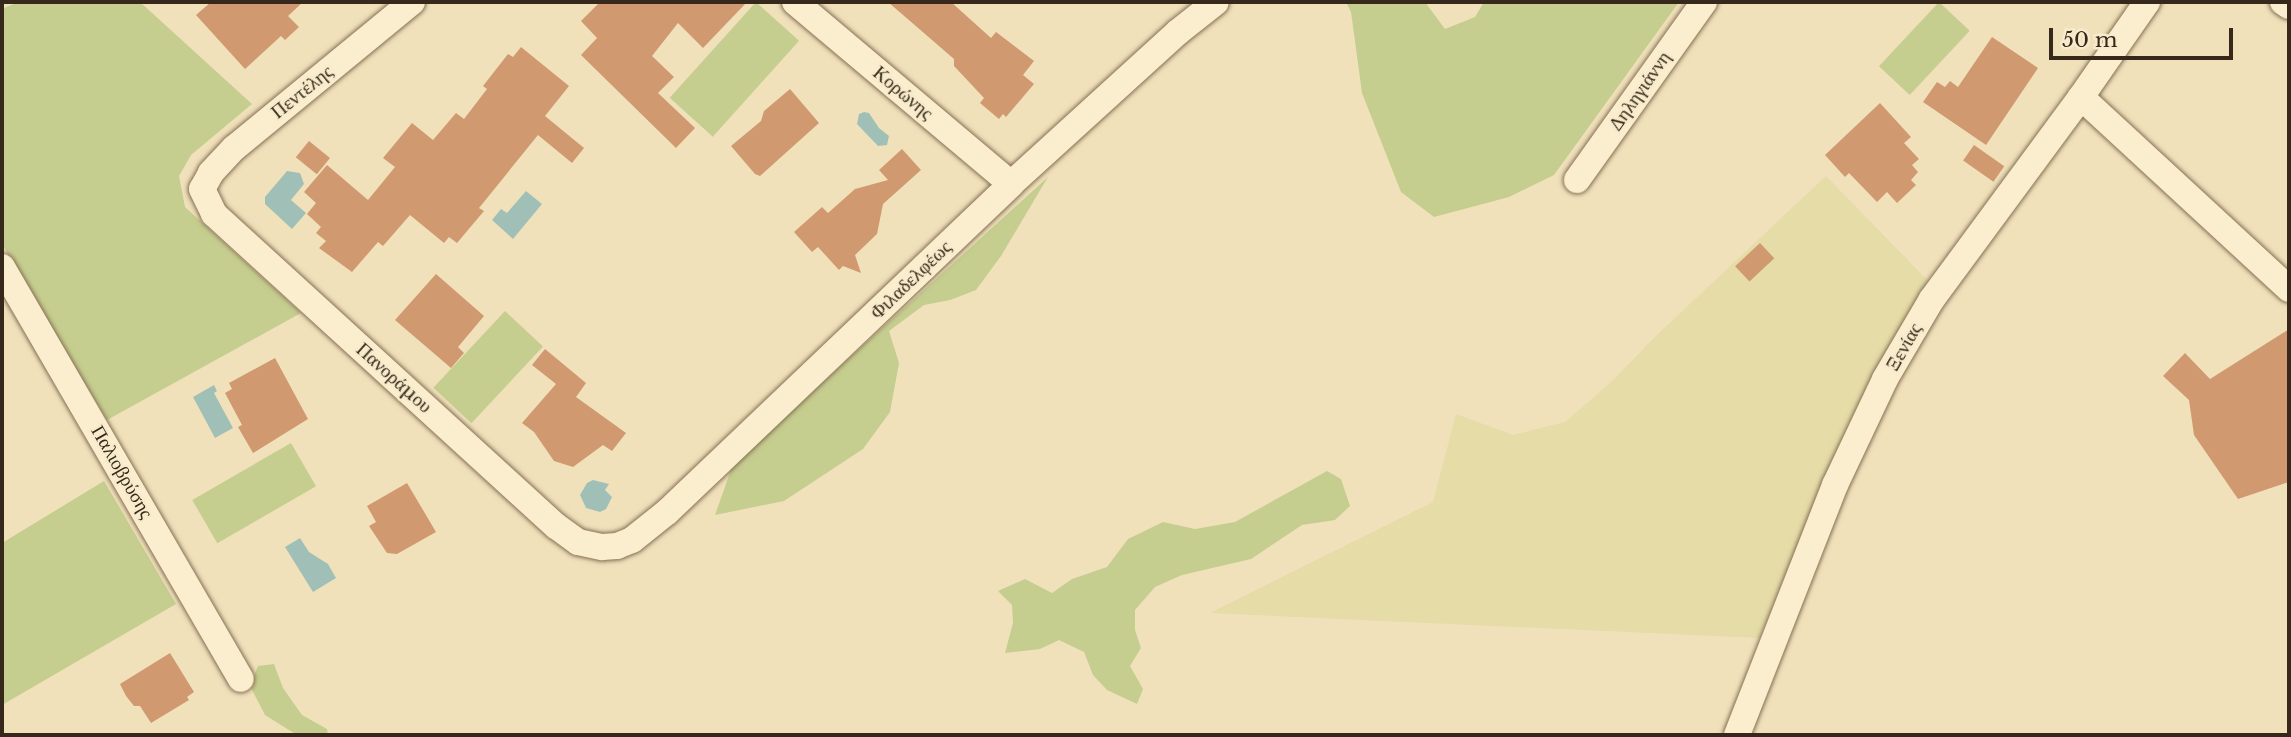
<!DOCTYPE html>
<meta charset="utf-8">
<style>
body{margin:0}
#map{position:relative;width:2291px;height:737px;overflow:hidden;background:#f0e1bb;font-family:"Libre Baskerville",serif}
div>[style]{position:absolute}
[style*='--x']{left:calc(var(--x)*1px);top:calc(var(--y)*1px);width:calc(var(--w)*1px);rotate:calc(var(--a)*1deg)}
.farmland>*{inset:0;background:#e5dca8}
.green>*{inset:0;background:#c5ce8f;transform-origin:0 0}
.water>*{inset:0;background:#a0c0b7}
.building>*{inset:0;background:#d0996f;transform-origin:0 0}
.roads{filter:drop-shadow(0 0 2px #877054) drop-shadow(0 0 2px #877054)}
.minor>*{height:26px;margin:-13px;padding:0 13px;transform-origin:13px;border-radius:13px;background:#faeece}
span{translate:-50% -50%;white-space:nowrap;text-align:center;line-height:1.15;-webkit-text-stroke:5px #f7ebcb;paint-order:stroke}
.street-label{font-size:19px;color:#36281a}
.frame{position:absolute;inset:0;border:4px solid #36281a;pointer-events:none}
.scale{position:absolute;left:2049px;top:28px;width:184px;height:32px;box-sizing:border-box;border:4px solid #36281a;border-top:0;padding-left:9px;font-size:21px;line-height:24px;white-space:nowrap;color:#36281a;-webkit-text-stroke:5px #f7ebcb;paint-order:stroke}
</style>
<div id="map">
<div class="farmland">
<div style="clip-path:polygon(1826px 176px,1931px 284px,1856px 408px,1759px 638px,1210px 613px,1433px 502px,1456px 414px,1513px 435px,1565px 422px,1610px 383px,1661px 331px)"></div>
</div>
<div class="green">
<div style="clip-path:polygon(18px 2px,140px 2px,252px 104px,191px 155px,179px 176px,185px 207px,301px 313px,107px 420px,2px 244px,2px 9px)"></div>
<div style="left:756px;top:2px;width:58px;height:129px;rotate:42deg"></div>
<div style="clip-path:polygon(1346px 2px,1425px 2px,1445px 29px,1475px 17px,1484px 2px,1679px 2px,1554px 175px,1509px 197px,1434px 217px,1401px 192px,1362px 93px,1351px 12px)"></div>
<div style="left:1939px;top:2px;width:42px;height:88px;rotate:43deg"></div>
<div style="clip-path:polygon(1048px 177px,1001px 256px,976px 290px,950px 300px,924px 305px,889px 331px,899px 363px,890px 412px,863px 449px,784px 501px,715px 515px,733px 464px)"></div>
<div style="left:505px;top:311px;width:52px;height:105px;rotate:43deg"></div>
<div style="left:291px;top:443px;width:50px;height:114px;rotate:60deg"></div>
<div style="clip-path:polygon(1327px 471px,1341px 479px,1350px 506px,1335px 520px,1302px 525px,1251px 559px,1182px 575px,1155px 587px,1135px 610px,1135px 630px,1141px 648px,1130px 666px,1143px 689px,1137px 704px,1107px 690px,1093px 675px,1084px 652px,1059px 640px,1040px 649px,1005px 653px,1013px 623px,1012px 605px,998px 591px,1025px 579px,1052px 593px,1072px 579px,1107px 567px,1128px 539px,1163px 522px,1195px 529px,1235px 522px)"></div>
<div style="clip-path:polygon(104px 481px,176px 604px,2px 705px,2px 543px)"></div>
<div style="clip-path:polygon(274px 664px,283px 688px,302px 715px,327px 729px,328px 735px,297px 735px,265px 715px,250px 686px,258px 666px)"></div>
</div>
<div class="water">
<div style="clip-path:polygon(864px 112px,869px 113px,879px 128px,889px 136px,887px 145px,878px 146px,857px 124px,859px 114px)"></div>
<div style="clip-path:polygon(287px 171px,300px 173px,304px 184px,291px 200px,306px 213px,292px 229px,265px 204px,265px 197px)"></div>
<div style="clip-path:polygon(526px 191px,542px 204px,513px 239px,492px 220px,501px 209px,507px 213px)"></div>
<div style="clip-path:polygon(214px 385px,217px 391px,214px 393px,233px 428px,215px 438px,193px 397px)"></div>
<div style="clip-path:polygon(593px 480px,609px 484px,605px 490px,612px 497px,606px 509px,600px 512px,586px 508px,580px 495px,587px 483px)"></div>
<div style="clip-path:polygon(300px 538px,309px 552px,328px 564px,336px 578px,313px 592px,285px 547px)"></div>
</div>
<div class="building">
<div style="clip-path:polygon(211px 2px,303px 2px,288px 16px,299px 27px,285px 40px,281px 36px,245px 69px,196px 15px)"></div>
<div style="clip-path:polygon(600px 2px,747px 2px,703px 48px,678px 23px,652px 56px,674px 77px,658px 93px,695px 128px,676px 148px,581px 55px,597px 38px,581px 21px)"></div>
<div style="clip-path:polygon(888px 2px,951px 2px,991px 38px,996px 32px,1034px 61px,1023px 75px,1034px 84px,1006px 117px,1003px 114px,999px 119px,980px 103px,984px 98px,954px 66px,954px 59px)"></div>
<div style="clip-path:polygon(1992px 37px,2038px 68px,1986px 145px,1923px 102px,1937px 82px,1945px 87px,1950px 81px,1958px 87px)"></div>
<div style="clip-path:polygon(521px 47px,569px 86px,545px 116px,584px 148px,572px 163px,538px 135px,479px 208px,484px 211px,457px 243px,449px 237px,444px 243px,410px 215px,383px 246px,378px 242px,352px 272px,319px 248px,326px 241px,316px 233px,321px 227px,307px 214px,316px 203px,304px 192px,327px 165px,368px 200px,395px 167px,383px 158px,412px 123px,433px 140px,456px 113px,464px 119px,487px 89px,483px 86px,508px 54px,513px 57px)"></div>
<div style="clip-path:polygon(790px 89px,819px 123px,760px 176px,755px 174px,731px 146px,761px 121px,764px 111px)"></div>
<div style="clip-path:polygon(1880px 103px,1911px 137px,1904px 143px,1919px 159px,1912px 165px,1918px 172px,1911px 180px,1916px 185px,1897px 203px,1887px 192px,1877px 202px,1849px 173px,1845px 177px,1825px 155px)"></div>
<div style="left:309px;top:141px;width:27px;height:21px;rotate:39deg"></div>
<div style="left:1974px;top:145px;width:37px;height:19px;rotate:35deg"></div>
<div style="clip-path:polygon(902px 149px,921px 170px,883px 204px,877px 234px,855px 255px,861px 273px,843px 266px,839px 270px,818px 247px,812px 252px,794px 232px,822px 207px,828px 213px,855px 189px,888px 180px,879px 170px)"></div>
<div style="left:1760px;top:243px;width:21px;height:34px;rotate:47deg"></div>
<div style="clip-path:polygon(436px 274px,484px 316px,458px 347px,464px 353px,451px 368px,395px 320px)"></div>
<div style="clip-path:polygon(2289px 329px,2289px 482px,2238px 499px,2194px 435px,2189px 400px,2163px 376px,2185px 353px,2210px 379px)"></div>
<div style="clip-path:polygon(545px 349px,586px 383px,576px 397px,626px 433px,612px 451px,603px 445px,573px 467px,554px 461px,534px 432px,522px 423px,556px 384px,532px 365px)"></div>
<div style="clip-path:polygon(275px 358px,308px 419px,253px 453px,238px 427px,242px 425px,225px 393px,232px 389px,229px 383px)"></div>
<div style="clip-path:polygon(407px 483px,436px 532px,397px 554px,387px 553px,369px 526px,376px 522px,367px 506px)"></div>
<div style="clip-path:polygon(170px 653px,194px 692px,187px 697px,189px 700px,151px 723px,140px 706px,134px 706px,126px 696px,120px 684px)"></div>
</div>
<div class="roads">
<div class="minor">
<div style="--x:412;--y:2;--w:230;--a:140.6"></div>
<div style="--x:234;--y:148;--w:34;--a:133"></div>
<div style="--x:211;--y:173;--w:18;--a:119"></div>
<div style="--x:202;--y:189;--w:28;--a:64"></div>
<div style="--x:214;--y:214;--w:463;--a:42.4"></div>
<div style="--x:556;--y:526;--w:27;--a:36"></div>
<div style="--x:578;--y:542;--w:25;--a:12"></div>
<div style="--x:602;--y:547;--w:15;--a:-4"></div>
<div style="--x:617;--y:546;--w:16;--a:-22"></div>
<div style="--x:632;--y:540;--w:45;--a:-38.7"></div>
<div style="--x:667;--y:512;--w:475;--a:-43.6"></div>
<div style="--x:1011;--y:184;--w:226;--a:-42.3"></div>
<div style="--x:1178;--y:32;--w:48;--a:-38.3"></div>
<div style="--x:795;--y:2;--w:282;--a:40.1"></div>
<div style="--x:2283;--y:2;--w:7;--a:34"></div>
<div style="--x:2081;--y:97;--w:283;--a:42.7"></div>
<div style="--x:1577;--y:180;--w:219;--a:-54.5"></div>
<div style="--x:2;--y:267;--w:476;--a:59.9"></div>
<div style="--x:1737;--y:735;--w:269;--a:-68.6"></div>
<div style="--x:1835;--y:485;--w:117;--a:-64.7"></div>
<div style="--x:1885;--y:379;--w:93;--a:-59.6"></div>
<div style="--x:1932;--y:299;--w:251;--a:-53.6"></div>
<div style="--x:2081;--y:97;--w:116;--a:-55.2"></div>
</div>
</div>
<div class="street-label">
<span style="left:1640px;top:91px;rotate:-55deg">Δηληγιάννη</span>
<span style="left:302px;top:92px;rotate:-39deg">Πεντέλης</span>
<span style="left:903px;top:93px;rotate:40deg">Κορώνης</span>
<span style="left:911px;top:280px;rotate:-44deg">Φιλαδελφέως</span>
<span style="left:1904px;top:347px;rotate:-60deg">Ξενίας</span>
<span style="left:394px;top:378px;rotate:42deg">Πανοράμου</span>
<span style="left:122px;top:472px;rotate:60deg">Παλιοβρύσης</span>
</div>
<div class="frame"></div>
<div class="scale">50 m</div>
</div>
